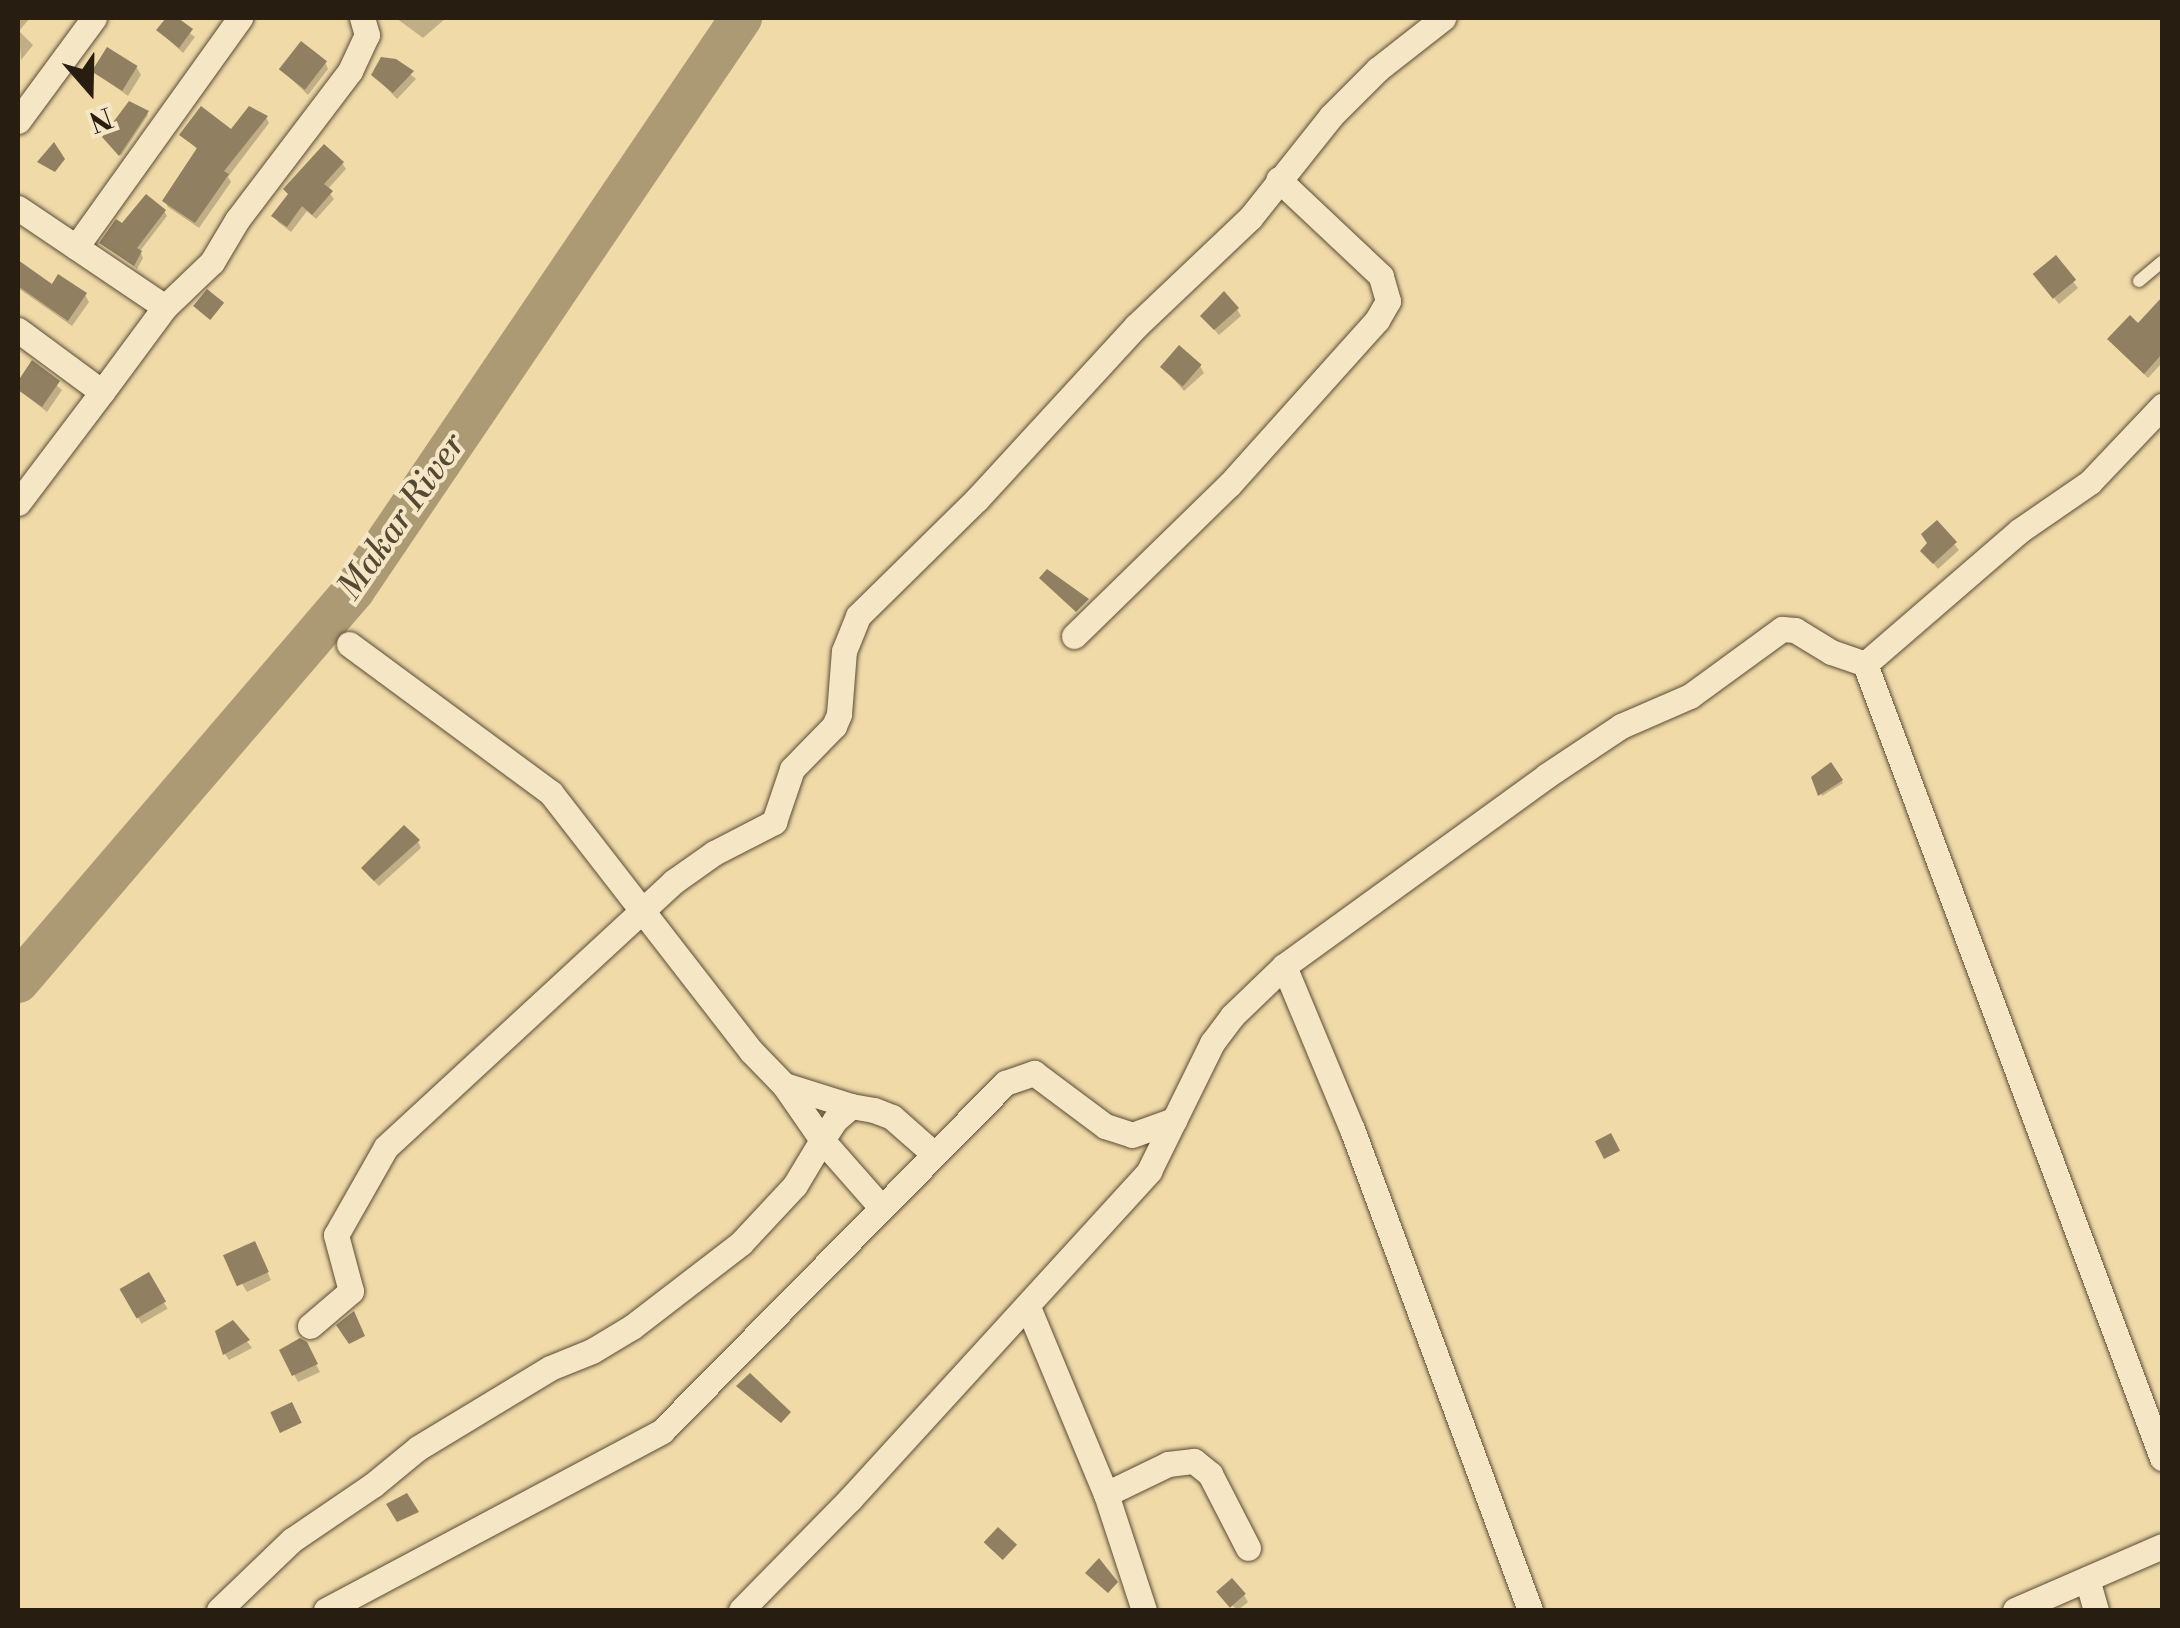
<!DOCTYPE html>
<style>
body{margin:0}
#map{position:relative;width:2180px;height:1628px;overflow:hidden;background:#f0daa8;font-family:"Libre Bodoni",serif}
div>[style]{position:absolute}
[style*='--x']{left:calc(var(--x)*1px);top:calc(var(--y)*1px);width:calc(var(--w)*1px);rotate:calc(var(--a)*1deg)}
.shadow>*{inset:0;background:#0003;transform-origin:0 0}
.river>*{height:42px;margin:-21px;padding:0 21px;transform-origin:21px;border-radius:21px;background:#ac9a75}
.building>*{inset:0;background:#907f60;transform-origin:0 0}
.roads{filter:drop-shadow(0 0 2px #5a4c37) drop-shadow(0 0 2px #5a4c37)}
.lane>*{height:12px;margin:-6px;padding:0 6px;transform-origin:6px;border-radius:6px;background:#f5e7c6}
.street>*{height:25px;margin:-12.5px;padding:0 12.5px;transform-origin:12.5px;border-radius:12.5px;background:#f5e7c6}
span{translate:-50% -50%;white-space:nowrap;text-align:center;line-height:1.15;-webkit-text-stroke:8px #f5e7c6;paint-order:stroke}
.water-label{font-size:35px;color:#564934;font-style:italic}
.frame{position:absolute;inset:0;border:20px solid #281d11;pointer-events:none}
.north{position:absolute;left:40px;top:40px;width:100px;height:100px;-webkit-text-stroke:8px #f5e7c6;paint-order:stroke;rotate:160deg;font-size:28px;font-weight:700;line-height:40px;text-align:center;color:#281d11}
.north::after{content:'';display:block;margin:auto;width:35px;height:45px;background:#281d11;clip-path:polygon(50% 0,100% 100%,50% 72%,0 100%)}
</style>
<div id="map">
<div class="shadow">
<div style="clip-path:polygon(18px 18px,30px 18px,19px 31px,33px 45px,21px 60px)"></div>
<div style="clip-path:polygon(169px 18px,195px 37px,183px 53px,159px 31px)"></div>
<div style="clip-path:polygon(396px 18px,446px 18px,423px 38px)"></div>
<div style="clip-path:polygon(325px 62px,328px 69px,308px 95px,282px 70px)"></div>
<div style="clip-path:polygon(395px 62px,416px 79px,397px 99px,374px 75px)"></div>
<div style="clip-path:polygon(137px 68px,141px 75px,128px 96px,93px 71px)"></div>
<div style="clip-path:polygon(147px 113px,148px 115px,121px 156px,107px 140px)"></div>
<div style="clip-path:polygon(266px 117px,269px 123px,228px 177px,231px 182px,199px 228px,168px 207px,165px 201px,198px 150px,182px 135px,231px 132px)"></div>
<div style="clip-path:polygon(342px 163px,346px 169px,327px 190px,334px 199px,316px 219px,307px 211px,291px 232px,278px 222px,274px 216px)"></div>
<div style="clip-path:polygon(164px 211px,167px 216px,140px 251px,143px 258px,137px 269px,102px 243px,123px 227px)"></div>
<div style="clip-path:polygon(2056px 259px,2078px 288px,2059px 304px,2040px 281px)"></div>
<div style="clip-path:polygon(18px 263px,52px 287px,85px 295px,89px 302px,72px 326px,18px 288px)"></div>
<div style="clip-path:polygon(1237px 309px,1241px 316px,1219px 335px,1203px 317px)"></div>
<div style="clip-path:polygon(2155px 310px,2162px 317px,2162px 363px,2148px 378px,2114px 345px)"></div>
<div style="clip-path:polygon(33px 364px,62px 390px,47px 412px,18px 389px)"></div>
<div style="clip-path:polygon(1162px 366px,1200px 366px,1204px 373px,1184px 391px)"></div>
<div style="clip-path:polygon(1937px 524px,1959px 550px,1938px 569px,1923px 551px)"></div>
<div style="clip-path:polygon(1831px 765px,1843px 783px,1822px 796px,1814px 778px)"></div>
<div style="clip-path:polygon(418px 841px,421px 848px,379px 886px,368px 875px,364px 869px)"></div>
<div style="clip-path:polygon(257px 1250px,271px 1280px,247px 1292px,227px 1259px)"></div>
<div style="left:148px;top:1275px;width:39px;height:30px;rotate:60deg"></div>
<div style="clip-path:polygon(233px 1323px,252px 1348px,229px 1360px,225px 1354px)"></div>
<div style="clip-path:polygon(305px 1344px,320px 1372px,298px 1382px,282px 1351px)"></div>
<div style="clip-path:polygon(1244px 1595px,1248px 1602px,1238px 1610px,1224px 1599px)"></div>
</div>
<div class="river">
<div style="--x:18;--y:982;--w:516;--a:-49.4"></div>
<div style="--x:354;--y:590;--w:691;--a:-55.92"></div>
</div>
<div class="building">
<div style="clip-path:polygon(166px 18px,178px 18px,193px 29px,179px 48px,156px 30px)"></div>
<div style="left:301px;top:41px;width:33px;height:36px;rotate:38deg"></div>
<div style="left:107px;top:47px;width:36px;height:29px;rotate:32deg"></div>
<div style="clip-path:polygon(381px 57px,396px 59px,414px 71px,393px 93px,371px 75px)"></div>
<div style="clip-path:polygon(129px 101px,149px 111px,119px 156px,102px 137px)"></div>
<div style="clip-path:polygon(201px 106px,231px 129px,249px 106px,268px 116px,224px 171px,229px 174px,195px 223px,162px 201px,197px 148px,179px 135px)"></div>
<div style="clip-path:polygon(54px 142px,65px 159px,55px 172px,37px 162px)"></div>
<div style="clip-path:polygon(324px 144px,344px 162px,324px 184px,333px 191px,312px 215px,302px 206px,287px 227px,271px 216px,288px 194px,283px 189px)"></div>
<div style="clip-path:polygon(146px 194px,166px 210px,137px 248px,142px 251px,134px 266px,99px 243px,116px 219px,122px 223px)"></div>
<div style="left:2056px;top:255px;width:32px;height:30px;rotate:51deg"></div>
<div style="clip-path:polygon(18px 260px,52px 284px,58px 274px,87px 293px,68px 321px,18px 286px)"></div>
<div style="left:207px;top:289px;width:22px;height:22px;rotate:39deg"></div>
<div style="clip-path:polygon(1224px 291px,1239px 308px,1214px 330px,1200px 316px)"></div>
<div style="clip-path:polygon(2162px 297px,2162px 354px,2144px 374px,2107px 339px,2130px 315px,2138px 323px)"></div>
<div style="left:1179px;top:345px;width:30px;height:29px;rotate:41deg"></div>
<div style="clip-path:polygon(32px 360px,60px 381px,42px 407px,18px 390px,18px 381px)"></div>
<div style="clip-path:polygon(1937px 520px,1957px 542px,1933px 564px,1920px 551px,1927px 543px,1921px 534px)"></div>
<div style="clip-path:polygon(1047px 569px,1089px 599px,1076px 612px,1039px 578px)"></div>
<div style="clip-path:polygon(1831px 762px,1843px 780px,1818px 796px,1811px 777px)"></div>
<div style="clip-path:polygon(404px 825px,420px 840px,374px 881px,361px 868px)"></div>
<div style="left:1611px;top:1133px;width:20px;height:18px;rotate:63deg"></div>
<div style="left:255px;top:1241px;width:34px;height:35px;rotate:66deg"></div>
<div style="left:149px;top:1272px;width:34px;height:34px;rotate:60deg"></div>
<div style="clip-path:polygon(354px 1311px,365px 1336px,349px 1344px,336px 1325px)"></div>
<div style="clip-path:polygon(233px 1320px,250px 1340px,223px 1355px,215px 1331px)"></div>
<div style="clip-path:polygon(300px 1338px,307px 1342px,318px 1364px,292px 1376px,279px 1350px)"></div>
<div style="clip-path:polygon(750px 1373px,791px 1412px,781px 1423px,736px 1386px)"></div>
<div style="left:292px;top:1402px;width:23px;height:24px;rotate:65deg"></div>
<div style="clip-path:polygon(407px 1493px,419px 1512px,397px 1522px,386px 1504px)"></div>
<div style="left:998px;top:1527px;width:26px;height:21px;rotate:43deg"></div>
<div style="clip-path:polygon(1099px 1558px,1118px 1582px,1108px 1593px,1085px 1573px)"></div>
<div style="left:1232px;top:1578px;width:21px;height:21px;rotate:49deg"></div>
</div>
<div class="roads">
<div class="lane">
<div style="--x:2139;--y:281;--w:30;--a:-40"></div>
</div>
<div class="street">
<div style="--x:18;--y:121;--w:128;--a:-53.6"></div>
<div style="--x:18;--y:208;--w:177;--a:34"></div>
<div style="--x:165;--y:307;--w:65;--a:-43.8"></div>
<div style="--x:212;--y:262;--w:49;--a:-59.2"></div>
<div style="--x:237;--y:220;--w:187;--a:-52.8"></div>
<div style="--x:350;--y:71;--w:40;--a:-65"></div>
<div style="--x:367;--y:35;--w:18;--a:-106"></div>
<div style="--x:76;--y:247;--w:282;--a:-54.4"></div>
<div style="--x:18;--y:330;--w:104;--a:36.4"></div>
<div style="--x:102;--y:392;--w:106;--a:-53.5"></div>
<div style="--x:18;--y:503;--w:139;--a:-52.9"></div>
<div style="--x:1074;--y:636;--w:216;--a:-44.3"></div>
<div style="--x:1229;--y:485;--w:222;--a:-48.1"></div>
<div style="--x:1377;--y:320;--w:22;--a:-60"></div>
<div style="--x:1388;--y:301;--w:26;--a:-106"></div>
<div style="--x:1381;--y:276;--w:141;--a:-136.7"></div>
<div style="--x:1865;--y:664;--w:203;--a:-40.8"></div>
<div style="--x:2019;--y:531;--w:86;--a:-34.6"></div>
<div style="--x:2090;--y:482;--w:105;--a:-46.5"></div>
<div style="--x:1284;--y:966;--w:177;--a:67.4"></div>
<div style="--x:1352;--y:1129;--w:513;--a:69.69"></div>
<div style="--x:784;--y:1085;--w:70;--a:17.4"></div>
<div style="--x:880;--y:1206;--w:88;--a:-131.3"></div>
<div style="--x:822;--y:1140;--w:24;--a:-57"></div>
<div style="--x:835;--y:1120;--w:21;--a:-41"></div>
<div style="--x:851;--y:1106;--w:23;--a:10"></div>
<div style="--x:874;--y:1110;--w:19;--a:21"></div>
<div style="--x:892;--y:1117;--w:55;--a:41.3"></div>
<div style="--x:1028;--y:1307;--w:203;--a:67.4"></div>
<div style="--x:1106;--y:1494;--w:122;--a:71.9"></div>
<div style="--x:310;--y:1326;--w:54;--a:-40.5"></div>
<div style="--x:351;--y:1291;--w:58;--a:-105"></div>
<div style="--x:336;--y:1235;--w:101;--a:-60.4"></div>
<div style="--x:386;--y:1147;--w:391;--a:-42.7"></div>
<div style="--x:673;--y:882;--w:50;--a:-35.3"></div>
<div style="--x:714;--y:853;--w:68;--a:-27.3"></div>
<div style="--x:774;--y:822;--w:56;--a:-71.2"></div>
<div style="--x:792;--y:769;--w:60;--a:-45.7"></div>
<div style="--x:834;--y:726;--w:13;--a:-67"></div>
<div style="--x:839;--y:714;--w:63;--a:-85.5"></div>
<div style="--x:844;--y:651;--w:38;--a:-68"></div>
<div style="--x:858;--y:616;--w:167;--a:-44.5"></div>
<div style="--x:977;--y:499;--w:235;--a:-47.4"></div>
<div style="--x:1136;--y:326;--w:157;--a:-43.5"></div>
<div style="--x:1250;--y:218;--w:130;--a:-51.5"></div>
<div style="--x:1331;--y:116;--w:66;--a:-45"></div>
<div style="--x:1378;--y:69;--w:83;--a:-38.1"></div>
<div style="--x:1106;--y:1494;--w:69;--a:-25.8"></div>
<div style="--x:1168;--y:1464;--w:26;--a:-7"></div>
<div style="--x:1194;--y:1461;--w:21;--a:39"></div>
<div style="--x:1210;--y:1474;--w:83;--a:62.8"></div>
<div style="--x:2087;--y:1579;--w:32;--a:74"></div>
<div style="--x:219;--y:1610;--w:101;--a:-43.8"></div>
<div style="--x:292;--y:1540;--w:98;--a:-34.2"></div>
<div style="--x:373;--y:1485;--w:58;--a:-39.4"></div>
<div style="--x:418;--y:1448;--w:154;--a:-31.2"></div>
<div style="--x:550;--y:1368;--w:45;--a:-22"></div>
<div style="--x:592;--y:1351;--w:47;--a:-31"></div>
<div style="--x:632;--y:1327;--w:138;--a:-37.6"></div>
<div style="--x:741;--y:1243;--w:79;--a:-47"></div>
<div style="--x:795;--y:1185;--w:52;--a:-59"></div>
<div style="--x:822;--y:1140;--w:67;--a:-124.6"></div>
<div style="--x:784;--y:1085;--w:47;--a:-134.1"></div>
<div style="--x:751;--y:1051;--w:326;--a:-127.8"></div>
<div style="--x:551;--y:793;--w:251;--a:-143.6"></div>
<div style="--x:326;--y:1610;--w:381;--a:-28"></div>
<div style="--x:662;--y:1431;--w:489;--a:-45.4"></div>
<div style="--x:1005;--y:1083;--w:31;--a:-19"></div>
<div style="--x:1034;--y:1073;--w:89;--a:36.7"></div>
<div style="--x:1105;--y:1126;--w:28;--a:18"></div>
<div style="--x:1132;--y:1135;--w:45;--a:-19.7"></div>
<div style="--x:741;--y:1610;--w:156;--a:-45.5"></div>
<div style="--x:850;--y:1499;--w:444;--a:-47.6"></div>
<div style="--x:1149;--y:1171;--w:143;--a:-63.8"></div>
<div style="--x:1212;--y:1043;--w:34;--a:-53"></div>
<div style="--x:1232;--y:1016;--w:72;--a:-43.9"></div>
<div style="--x:1284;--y:966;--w:324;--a:-35.9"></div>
<div style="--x:1546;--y:776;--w:90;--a:-33.7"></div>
<div style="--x:1621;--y:726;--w:75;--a:-23.5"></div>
<div style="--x:1690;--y:696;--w:114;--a:-36.1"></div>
<div style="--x:1782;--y:629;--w:13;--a:4"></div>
<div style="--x:1795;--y:630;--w:42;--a:31.4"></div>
<div style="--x:1831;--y:652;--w:36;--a:19"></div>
<div style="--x:1865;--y:664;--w:848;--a:69.49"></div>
<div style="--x:2015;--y:1610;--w:160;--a:-23.5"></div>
</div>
</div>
<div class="water-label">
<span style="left:402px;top:517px;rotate:-55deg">Makar River</span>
</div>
<div class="frame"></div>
<div class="north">N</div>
</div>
